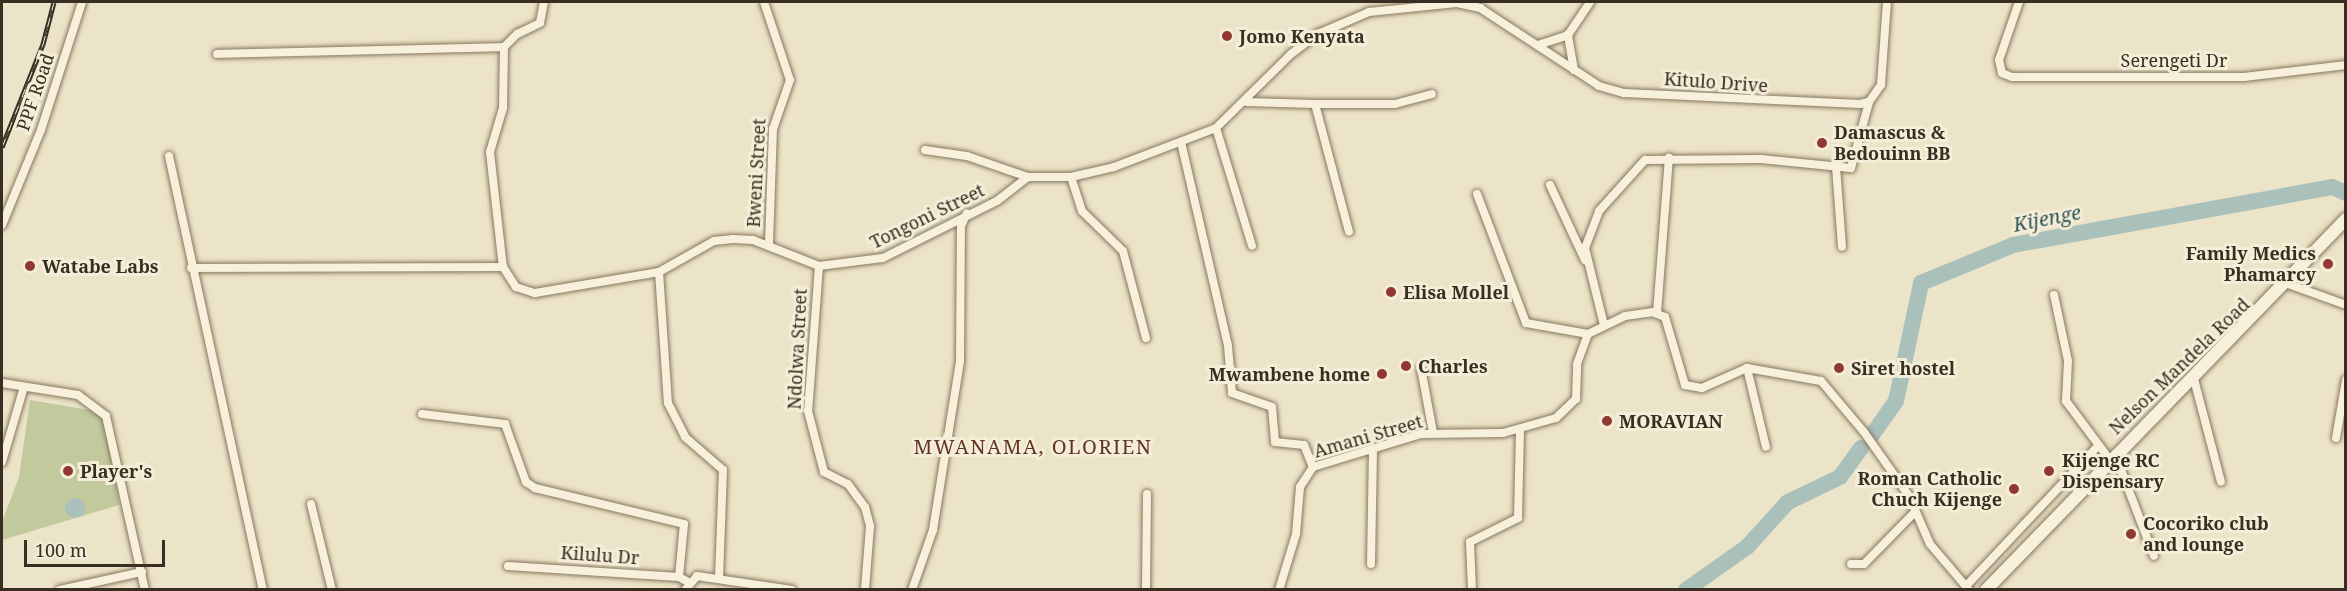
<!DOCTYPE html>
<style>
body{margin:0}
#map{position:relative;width:2347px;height:591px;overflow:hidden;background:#ece4c8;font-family:"Noto Serif",serif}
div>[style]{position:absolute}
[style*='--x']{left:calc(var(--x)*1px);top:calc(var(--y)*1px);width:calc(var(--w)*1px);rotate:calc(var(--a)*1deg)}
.green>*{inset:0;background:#c1c99d}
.water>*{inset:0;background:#a9c0bb}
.round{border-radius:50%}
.river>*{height:16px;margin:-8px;padding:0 8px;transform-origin:8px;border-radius:8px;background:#a9c0bb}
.roads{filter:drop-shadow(0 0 2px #87775e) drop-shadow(0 0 2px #87775e)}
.street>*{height:8px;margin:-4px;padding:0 4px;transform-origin:4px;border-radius:4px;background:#f7f0db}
.secondary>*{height:12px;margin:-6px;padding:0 6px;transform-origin:6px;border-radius:6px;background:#f7f0db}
.rail>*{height:5px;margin-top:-2.5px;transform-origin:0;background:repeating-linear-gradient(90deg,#f4edd7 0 9px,#382e21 0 18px);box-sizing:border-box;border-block:2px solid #382e21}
.dots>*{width:16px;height:16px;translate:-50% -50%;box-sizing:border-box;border:3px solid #f4edd7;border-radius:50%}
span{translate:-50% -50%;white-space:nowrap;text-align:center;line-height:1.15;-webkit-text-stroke:6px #f4edd7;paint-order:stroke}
.poi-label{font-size:18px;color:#382e21;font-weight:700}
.left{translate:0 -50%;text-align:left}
.right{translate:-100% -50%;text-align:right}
.street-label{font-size:18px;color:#382e21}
.water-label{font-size:20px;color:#315757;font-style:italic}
.neighbourhood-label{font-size:20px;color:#623523;letter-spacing:1.5px}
.frame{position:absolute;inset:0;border:3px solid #382e21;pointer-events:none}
.scale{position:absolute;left:24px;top:540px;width:141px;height:27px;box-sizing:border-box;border:3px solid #382e21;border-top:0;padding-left:8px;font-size:18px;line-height:21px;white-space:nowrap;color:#382e21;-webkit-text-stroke:4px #f4edd7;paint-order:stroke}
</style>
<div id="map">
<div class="green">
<div style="clip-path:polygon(30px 400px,95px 411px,108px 424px,119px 505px,2px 540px,2px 522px,19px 477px)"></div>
</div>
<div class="water">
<div class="round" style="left:65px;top:498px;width:20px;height:20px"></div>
</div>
<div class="river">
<div style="--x:1872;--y:435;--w:42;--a:-54.8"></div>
<div style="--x:1896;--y:401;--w:121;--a:-78"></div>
<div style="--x:1921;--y:283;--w:100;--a:-22.4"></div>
<div style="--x:2013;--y:245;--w:324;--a:-10.3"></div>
<div style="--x:2332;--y:187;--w:15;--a:23"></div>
<div style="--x:1686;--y:590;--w:75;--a:-35.2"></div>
<div style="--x:1747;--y:547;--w:61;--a:-47.7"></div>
<div style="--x:1788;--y:502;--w:58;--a:-25.7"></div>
<div style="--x:1840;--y:477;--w:36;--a:-54"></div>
</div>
<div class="roads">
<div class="street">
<div style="--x:544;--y:2;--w:21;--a:101"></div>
<div style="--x:540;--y:23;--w:25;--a:154"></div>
<div style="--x:517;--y:34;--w:18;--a:135"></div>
<div style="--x:504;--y:47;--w:61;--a:90.9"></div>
<div style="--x:503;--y:108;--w:46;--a:106.5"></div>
<div style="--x:490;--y:152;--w:116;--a:83.6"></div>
<div style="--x:503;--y:267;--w:24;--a:57"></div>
<div style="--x:516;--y:287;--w:20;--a:18"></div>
<div style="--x:535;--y:293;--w:126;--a:-9.6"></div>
<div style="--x:659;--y:272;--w:63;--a:-29.4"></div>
<div style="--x:714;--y:241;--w:19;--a:-6"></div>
<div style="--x:733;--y:239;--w:20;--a:3"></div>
<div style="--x:753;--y:240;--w:71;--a:21.5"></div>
<div style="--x:819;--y:266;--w:64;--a:-7.1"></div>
<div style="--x:883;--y:258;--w:127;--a:-26.6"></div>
<div style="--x:997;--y:201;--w:39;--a:-38"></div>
<div style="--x:1028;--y:177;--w:43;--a:0"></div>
<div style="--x:1071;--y:177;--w:44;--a:-13.1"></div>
<div style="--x:1114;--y:167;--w:109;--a:-20.9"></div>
<div style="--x:1216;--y:128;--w:105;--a:-44.6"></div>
<div style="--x:1291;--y:54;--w:34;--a:-37"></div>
<div style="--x:1318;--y:34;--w:56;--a:-23.3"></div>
<div style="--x:1369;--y:12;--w:88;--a:-5.8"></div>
<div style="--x:1457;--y:3;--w:24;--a:12"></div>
<div style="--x:1480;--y:8;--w:142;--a:33.2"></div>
<div style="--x:1599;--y:86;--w:26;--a:16"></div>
<div style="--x:1624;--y:93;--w:236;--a:2.7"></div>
<div style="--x:1860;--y:104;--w:9;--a:-13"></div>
<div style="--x:1869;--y:102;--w:21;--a:-55"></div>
<div style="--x:1881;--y:85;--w:83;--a:-85.9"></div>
<div style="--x:764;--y:2;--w:82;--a:71.6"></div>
<div style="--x:790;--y:80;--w:52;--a:109.1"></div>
<div style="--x:773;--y:129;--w:116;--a:92"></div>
<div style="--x:2019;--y:2;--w:61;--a:109"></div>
<div style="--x:1999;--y:60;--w:13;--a:77"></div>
<div style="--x:2002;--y:73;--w:11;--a:22"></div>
<div style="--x:2012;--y:77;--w:232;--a:0"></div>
<div style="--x:2244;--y:77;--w:103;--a:-6.7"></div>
<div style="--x:1538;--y:45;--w:32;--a:-18"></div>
<div style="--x:217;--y:54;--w:287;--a:-1.4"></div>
<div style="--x:1574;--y:70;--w:36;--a:-100"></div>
<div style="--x:1568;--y:35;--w:40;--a:-56"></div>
<div style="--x:1247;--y:102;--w:68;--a:1.7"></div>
<div style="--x:1315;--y:104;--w:132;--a:75.1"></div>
<div style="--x:1315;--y:104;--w:80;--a:0"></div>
<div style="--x:1395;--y:104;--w:38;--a:-15"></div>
<div style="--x:1216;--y:128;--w:123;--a:73"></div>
<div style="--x:1181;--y:142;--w:209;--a:77"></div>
<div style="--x:1228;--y:346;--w:47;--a:85.1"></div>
<div style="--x:1232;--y:393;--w:42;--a:19.3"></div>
<div style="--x:1272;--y:407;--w:35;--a:85"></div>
<div style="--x:1275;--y:442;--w:29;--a:6"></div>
<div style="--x:1304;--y:445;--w:24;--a:68"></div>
<div style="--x:925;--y:150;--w:42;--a:8.1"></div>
<div style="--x:967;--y:156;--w:65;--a:19"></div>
<div style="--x:169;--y:156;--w:444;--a:77.8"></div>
<div style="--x:1836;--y:167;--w:80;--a:85.7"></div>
<div style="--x:1071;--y:177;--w:36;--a:72"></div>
<div style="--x:1082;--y:211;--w:57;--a:44.3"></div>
<div style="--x:1123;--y:251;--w:90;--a:75.2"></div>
<div style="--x:1550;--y:185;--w:83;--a:65"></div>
<div style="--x:1477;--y:194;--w:138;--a:69.2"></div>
<div style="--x:1526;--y:323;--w:63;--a:10.1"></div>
<div style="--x:2;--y:225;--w:103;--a:-67.7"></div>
<div style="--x:41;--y:130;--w:134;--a:-72.2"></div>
<div style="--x:819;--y:266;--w:145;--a:94.3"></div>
<div style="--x:808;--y:411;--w:63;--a:75.3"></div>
<div style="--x:824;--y:472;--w:27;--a:27"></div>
<div style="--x:848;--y:484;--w:29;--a:54"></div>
<div style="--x:865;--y:507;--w:20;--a:75"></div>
<div style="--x:870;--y:526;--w:64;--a:94.5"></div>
<div style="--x:191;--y:268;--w:312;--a:-0.2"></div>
<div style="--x:659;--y:272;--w:131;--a:86.1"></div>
<div style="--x:668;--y:403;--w:38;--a:63"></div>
<div style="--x:685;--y:437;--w:50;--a:41"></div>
<div style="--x:723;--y:470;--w:108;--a:92.1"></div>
<div style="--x:2288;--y:284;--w:62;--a:19.9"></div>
<div style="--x:2054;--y:295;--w:67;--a:78"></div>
<div style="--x:2068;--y:361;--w:40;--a:92.9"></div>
<div style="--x:2066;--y:401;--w:74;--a:53.3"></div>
<div style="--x:1657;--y:313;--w:156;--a:-85.6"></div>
<div style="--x:1604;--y:325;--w:79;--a:-103.9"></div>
<div style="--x:1585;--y:248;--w:40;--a:-69"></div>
<div style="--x:1599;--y:211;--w:69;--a:-48"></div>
<div style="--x:1645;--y:160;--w:116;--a:-0.5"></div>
<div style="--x:1761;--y:159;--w:90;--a:5.7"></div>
<div style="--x:1851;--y:168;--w:68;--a:-74.7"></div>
<div style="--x:1421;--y:368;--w:66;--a:79.5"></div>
<div style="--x:1747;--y:368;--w:81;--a:76.5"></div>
<div style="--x:2194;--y:379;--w:106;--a:75.3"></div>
<div style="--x:2;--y:383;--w:77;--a:9"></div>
<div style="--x:78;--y:395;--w:35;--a:37"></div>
<div style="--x:106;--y:416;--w:178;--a:77.4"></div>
<div style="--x:422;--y:414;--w:84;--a:6.9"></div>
<div style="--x:505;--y:424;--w:62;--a:70.1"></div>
<div style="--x:526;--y:482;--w:11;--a:34"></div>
<div style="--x:535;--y:488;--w:153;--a:13.6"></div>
<div style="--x:684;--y:524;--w:53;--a:95.4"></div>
<div style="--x:2336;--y:438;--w:59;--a:-80.2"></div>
<div style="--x:2115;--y:454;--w:109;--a:69.1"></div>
<div style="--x:2;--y:462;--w:78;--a:-73.7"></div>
<div style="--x:311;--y:504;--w:89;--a:76.3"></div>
<div style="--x:1371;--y:564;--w:113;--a:-89"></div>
<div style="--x:1851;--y:564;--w:13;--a:0"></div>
<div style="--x:1864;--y:564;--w:73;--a:-45.6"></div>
<div style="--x:508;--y:566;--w:171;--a:3.7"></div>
<div style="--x:679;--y:577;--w:10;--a:29"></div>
<div style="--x:1966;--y:586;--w:192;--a:-46.7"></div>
<div style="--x:60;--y:590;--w:84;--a:-12.4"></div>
<div style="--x:685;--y:590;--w:18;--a:-49"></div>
<div style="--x:697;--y:576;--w:96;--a:8.4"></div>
<div style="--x:912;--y:590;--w:64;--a:-70.7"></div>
<div style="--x:933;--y:530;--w:171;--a:-80.9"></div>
<div style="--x:960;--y:361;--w:135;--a:-89.6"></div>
<div style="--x:961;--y:226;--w:14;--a:-65"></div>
<div style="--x:1146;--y:590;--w:96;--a:-89.4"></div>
<div style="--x:1279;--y:590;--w:59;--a:-73.1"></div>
<div style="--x:1296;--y:534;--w:47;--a:-85.1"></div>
<div style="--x:1300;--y:487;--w:24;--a:-57"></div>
<div style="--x:1313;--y:467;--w:113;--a:-17"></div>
<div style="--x:1421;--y:434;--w:82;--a:-0.7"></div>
<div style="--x:1503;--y:433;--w:55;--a:-15.8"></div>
<div style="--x:1556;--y:418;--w:28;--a:-44"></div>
<div style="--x:1576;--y:399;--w:35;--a:-88"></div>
<div style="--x:1577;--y:364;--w:32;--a:-70"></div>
<div style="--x:1588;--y:334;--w:41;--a:-25.9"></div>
<div style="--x:1625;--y:316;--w:27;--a:-8"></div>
<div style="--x:1652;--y:312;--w:14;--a:21"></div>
<div style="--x:1665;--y:317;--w:71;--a:73.6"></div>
<div style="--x:1685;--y:385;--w:17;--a:10"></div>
<div style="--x:1702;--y:388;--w:49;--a:-24"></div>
<div style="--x:1747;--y:368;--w:75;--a:10"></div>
<div style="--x:1821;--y:381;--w:67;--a:49.9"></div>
<div style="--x:1864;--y:432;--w:78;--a:54.9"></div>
<div style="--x:1909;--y:496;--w:52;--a:66.4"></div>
<div style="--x:1930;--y:544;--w:60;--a:49.7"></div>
<div style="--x:1472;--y:590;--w:48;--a:-92.4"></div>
<div style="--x:1470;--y:542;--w:54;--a:-26.6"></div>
<div style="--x:1518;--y:518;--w:88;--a:-88.7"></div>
</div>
<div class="secondary">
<div style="--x:1986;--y:590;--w:517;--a:-45.86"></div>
</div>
</div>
<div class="rail">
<div style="--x:2;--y:147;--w:111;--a:-68.3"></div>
<div style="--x:43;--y:44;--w:43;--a:-75.3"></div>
</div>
<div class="dots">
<div style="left:1227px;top:36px;background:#923832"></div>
<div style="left:1822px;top:143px;background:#923832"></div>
<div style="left:2328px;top:264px;background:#923832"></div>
<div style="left:30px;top:266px;background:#923832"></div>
<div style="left:1391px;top:292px;background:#923832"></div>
<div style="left:1406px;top:366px;background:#923832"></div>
<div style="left:1839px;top:368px;background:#923832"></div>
<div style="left:1382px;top:374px;background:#923832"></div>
<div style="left:1607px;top:421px;background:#923832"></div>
<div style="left:68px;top:471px;background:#923832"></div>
<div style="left:2049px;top:471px;background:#923832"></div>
<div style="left:2014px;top:489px;background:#923832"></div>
<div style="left:2131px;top:534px;background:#923832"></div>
</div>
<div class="poi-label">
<span class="left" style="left:1239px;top:36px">Jomo Kenyata</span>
<span class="left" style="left:1834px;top:143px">Damascus &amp;<br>Bedouinn BB</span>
<span class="right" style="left:2316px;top:264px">Family Medics<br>Phamarcy</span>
<span class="left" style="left:42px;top:266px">Watabe Labs</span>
<span class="left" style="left:1403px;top:292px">Elisa Mollel</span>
<span class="left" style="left:1418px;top:366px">Charles</span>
<span class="left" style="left:1851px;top:368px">Siret hostel</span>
<span class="right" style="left:1370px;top:374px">Mwambene home</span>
<span class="left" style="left:1619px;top:421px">MORAVIAN</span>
<span class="left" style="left:2062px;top:471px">Kijenge RC<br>Dispensary</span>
<span class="left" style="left:80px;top:471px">Player's</span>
<span class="right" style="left:2002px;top:489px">Roman Catholic<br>Chuch Kijenge</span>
<span class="left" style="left:2143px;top:534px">Cocoriko club<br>and lounge</span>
</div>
<div class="street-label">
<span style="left:2174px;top:60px">Serengeti Dr</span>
<span style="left:1716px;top:82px;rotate:4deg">Kitulo Drive</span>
<span style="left:35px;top:92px;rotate:-71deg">PPF Road</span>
<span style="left:756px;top:173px;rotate:-87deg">Bweni Street</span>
<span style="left:927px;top:216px;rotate:-26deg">Tongoni Street</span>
<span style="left:797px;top:349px;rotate:-87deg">Ndolwa Street</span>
<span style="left:2179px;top:366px;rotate:-44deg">Nelson Mandela Road</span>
<span style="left:1368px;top:436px;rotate:-16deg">Amani Street</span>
<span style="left:600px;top:555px;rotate:4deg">Kilulu Dr</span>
</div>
<div class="water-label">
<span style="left:2047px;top:218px;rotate:-11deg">Kijenge</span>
</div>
<div class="neighbourhood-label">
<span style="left:1033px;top:446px">MWANAMA, OLORIEN</span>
</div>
<div class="frame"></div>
<div class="scale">100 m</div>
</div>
